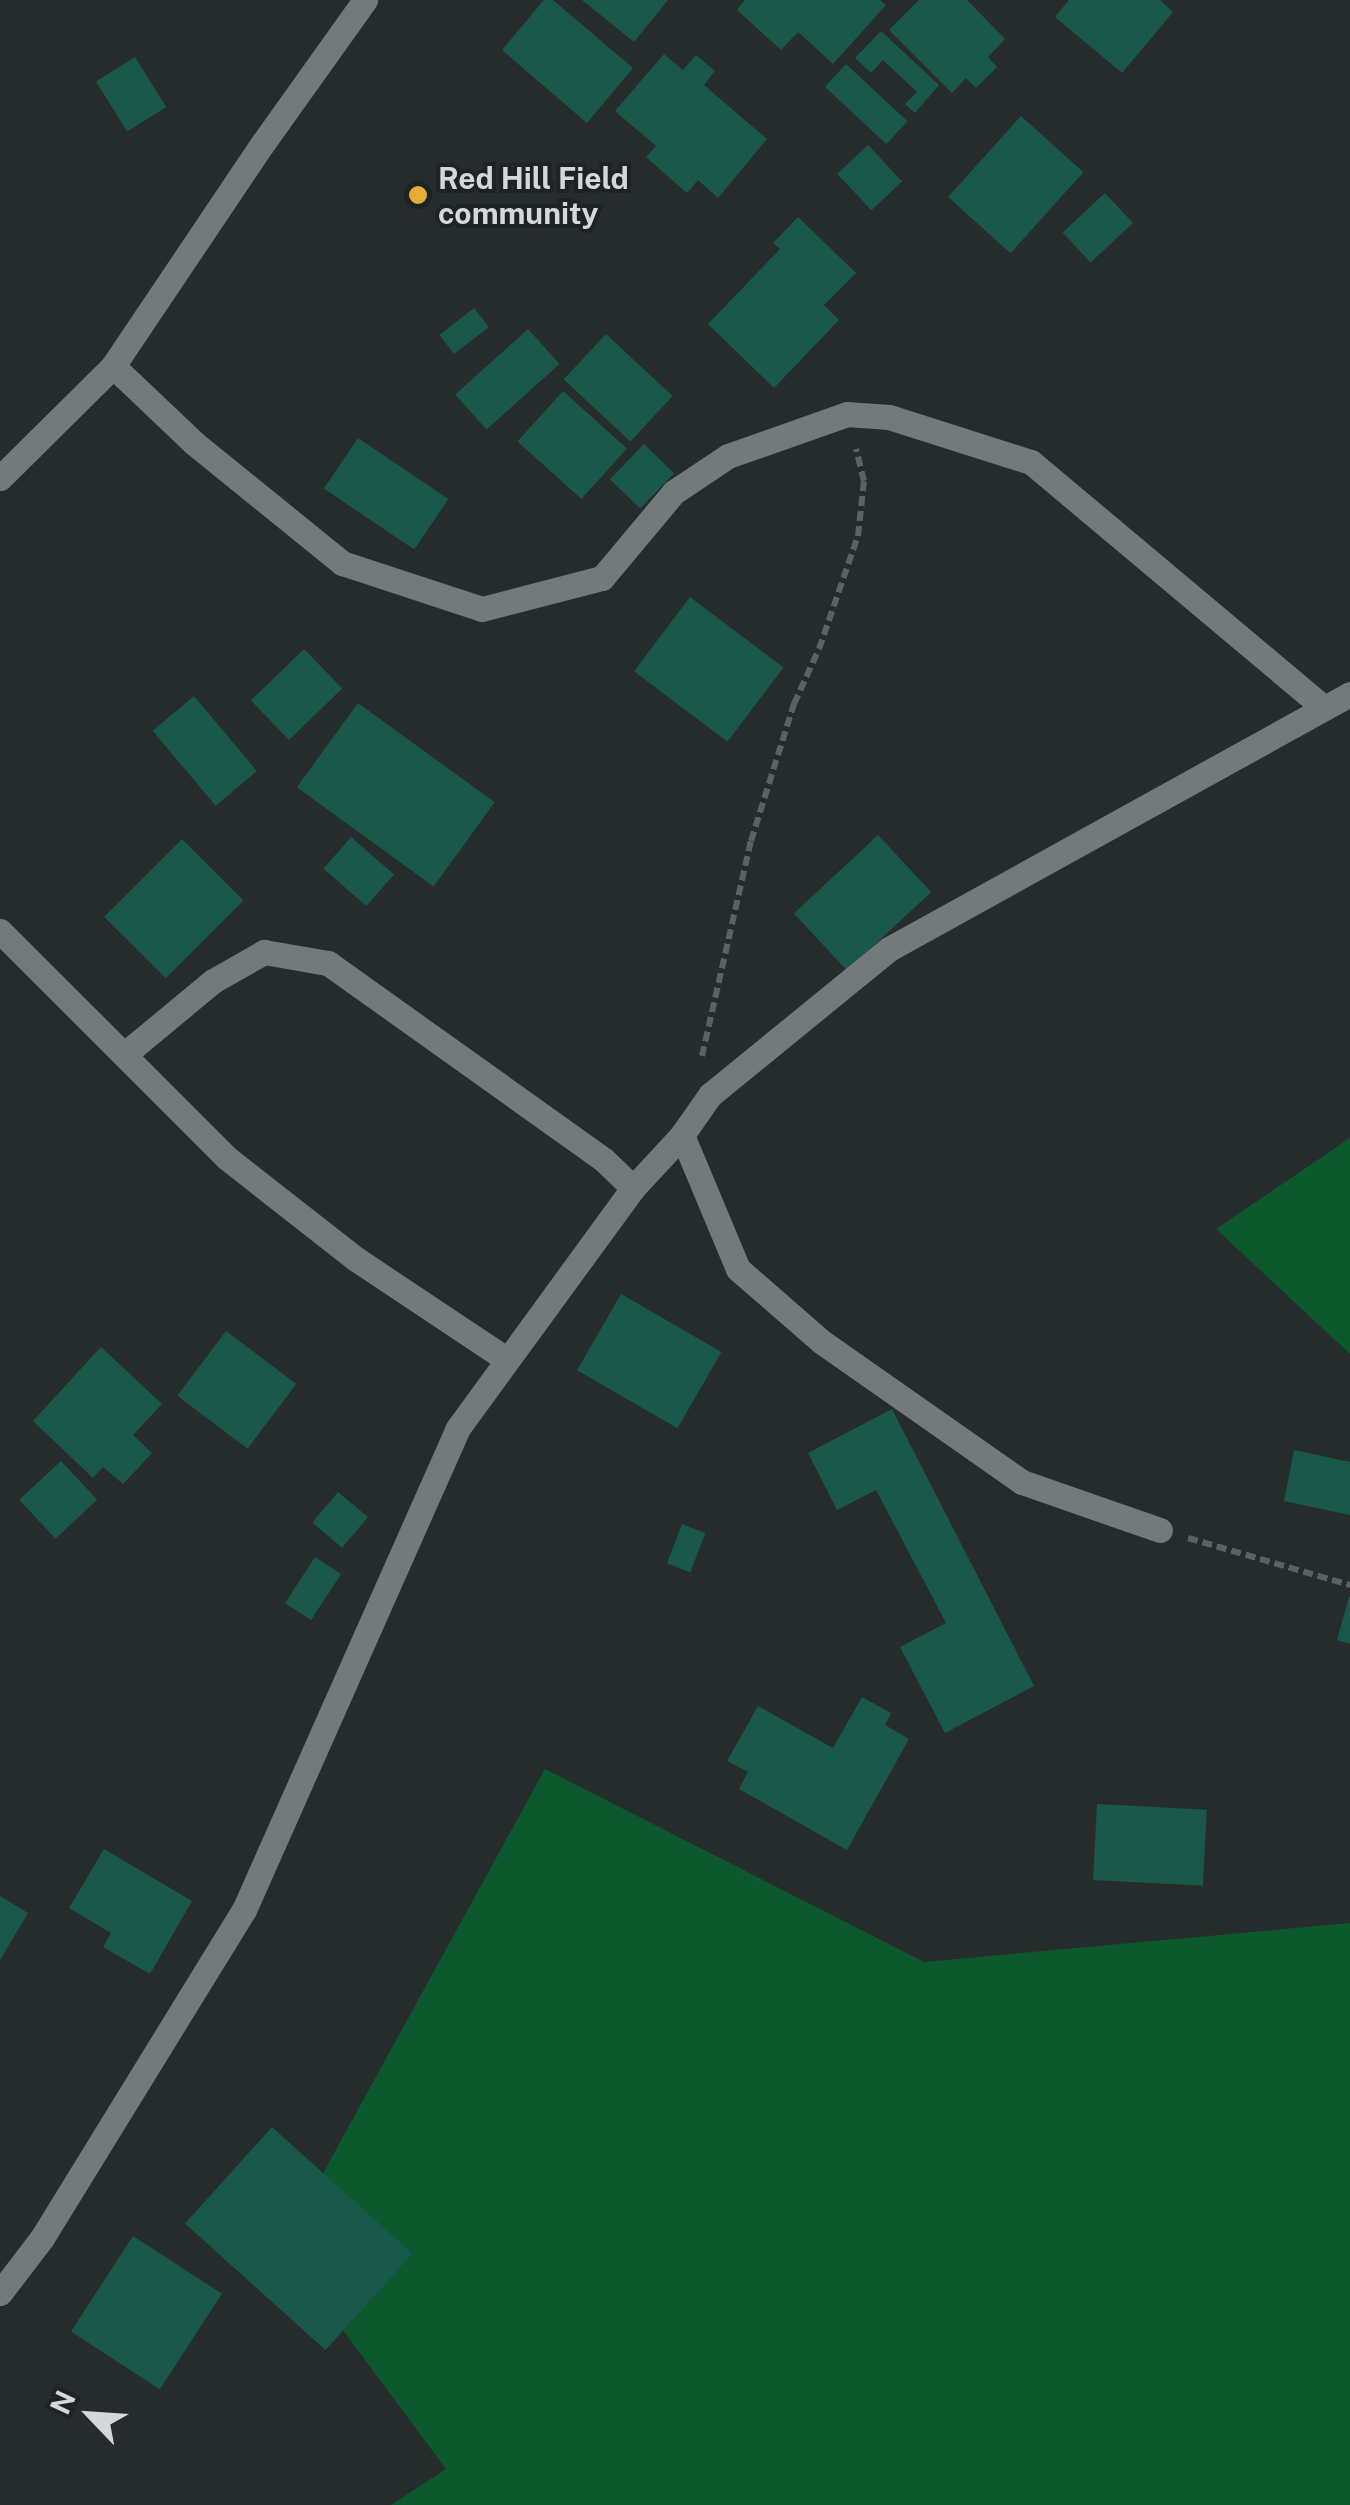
<!DOCTYPE html>
<style>
body{margin:0}
#map{position:relative;width:1350px;height:2505px;overflow:hidden;background:#262c2c;font-family:"Public Sans",sans-serif}
div>[style]{position:absolute}
[style*='--x']{left:calc(var(--x)*1px);top:calc(var(--y)*1px);width:calc(var(--w)*1px);rotate:calc(var(--a)*1deg)}
.green>*{inset:0;background:#0d592e}
.building>*{inset:0;background:#1a584b;transform-origin:0 0}
.path>*{height:6px;margin-top:-3px;transform-origin:0;background:repeating-linear-gradient(90deg,#5c6262 0 10px,transparent 0 15px)}
.minor>*{height:25px;margin:-12.5px;padding:0 12.5px;transform-origin:12.5px;border-radius:12.5px;background:#747a7a}
.dots>*{width:28px;height:28px;translate:-50% -50%;box-sizing:border-box;border:5px solid #1d2222;border-radius:50%}
span{translate:-50% -50%;white-space:nowrap;text-align:center;line-height:1.15;-webkit-text-stroke:8px #1d2222;paint-order:stroke}
.poi-label{font-size:30px;color:#d4d8d8;font-weight:700}
.left{translate:0 -50%;text-align:left}
.north{position:absolute;left:40px;top:2365px;width:100px;height:100px;-webkit-text-stroke:8px #1d2222;paint-order:stroke;rotate:295deg;font-size:28px;font-weight:700;line-height:40px;text-align:center;color:#d4d8d8}
.north::after{content:'';display:block;margin:auto;width:35px;height:45px;background:#d4d8d8;clip-path:polygon(50% 0,100% 100%,50% 72%,0 100%)}
</style>
<div id="map">
<div class="green">
<div style="clip-path:polygon(1350px 1138px,1350px 1354px,1216px 1229px)"></div>
<div style="clip-path:polygon(545px 1769px,924px 1962px,1350px 1923px,1350px 2505px,391px 2505px,446px 2469px,282px 2248px)"></div>
</div>
<div class="building">
<div style="clip-path:polygon(544px 0,553px 0,633px 68px,587px 123px,502px 50px)"></div>
<div style="clip-path:polygon(582px 0,668px 0,634px 42px)"></div>
<div style="clip-path:polygon(745px 0,880px 0,886px 5px,833px 64px,798px 32px,781px 50px,737px 10px)"></div>
<div style="clip-path:polygon(919px 0,967px 0,1005px 39px,988px 57px,997px 67px,976px 88px,966px 78px,952px 93px,889px 30px)"></div>
<div style="clip-path:polygon(1069px 0,1160px 0,1173px 12px,1122px 73px,1055px 17px)"></div>
<div style="clip-path:polygon(881px 31px,939px 85px,915px 113px,905px 104px,917px 92px,883px 60px,871px 73px,855px 58px)"></div>
<div style="clip-path:polygon(664px 54px,683px 70px,696px 55px,715px 71px,704px 85px,767px 139px,718px 198px,698px 180px,687px 193px,646px 157px,656px 146px,615px 111px)"></div>
<div style="left:135px;top:57px;width:59px;height:46px;rotate:58deg"></div>
<div style="left:846px;top:64px;width:84px;height:31px;rotate:43deg"></div>
<div style="left:1021px;top:116px;width:84px;height:109px;rotate:42deg"></div>
<div style="left:868px;top:145px;width:50px;height:42px;rotate:47deg"></div>
<div style="left:1105px;top:193px;width:41px;height:58px;rotate:47deg"></div>
<div style="clip-path:polygon(798px 217px,856px 273px,824px 305px,839px 320px,774px 388px,708px 324px,780px 249px,773px 243px)"></div>
<div style="left:474px;top:308px;width:24px;height:44px;rotate:52deg"></div>
<div style="left:528px;top:329px;width:47px;height:98px;rotate:48deg"></div>
<div style="left:606px;top:334px;width:91px;height:62px;rotate:43deg"></div>
<div style="left:563px;top:391px;width:86px;height:68px;rotate:42deg"></div>
<div style="left:358px;top:438px;width:109px;height:61px;rotate:34deg"></div>
<div style="left:644px;top:444px;width:42px;height:49px;rotate:44deg"></div>
<div style="left:690px;top:597px;width:117px;height:93px;rotate:37deg"></div>
<div style="left:304px;top:649px;width:55px;height:74px;rotate:46deg"></div>
<div style="left:194px;top:696px;width:98px;height:54px;rotate:50deg"></div>
<div style="left:358px;top:703px;width:169px;height:104px;rotate:36deg"></div>
<div style="left:878px;top:835px;width:78px;height:115px;rotate:47deg"></div>
<div style="left:351px;top:837px;width:57px;height:42px;rotate:41deg"></div>
<div style="left:182px;top:839px;width:87px;height:110px;rotate:45deg"></div>
<div style="left:621px;top:1294px;width:116px;height:88px;rotate:30deg"></div>
<div style="left:226px;top:1331px;width:88px;height:81px;rotate:37deg"></div>
<div style="clip-path:polygon(101px 1347px,162px 1404px,133px 1435px,152px 1453px,123px 1484px,103px 1467px,93px 1478px,33px 1421px)"></div>
<div style="clip-path:polygon(892px 1409px,1034px 1686px,945px 1733px,900px 1647px,946px 1623px,876px 1490px,837px 1510px,808px 1453px)"></div>
<div style="clip-path:polygon(1294px 1450px,1350px 1462px,1350px 1515px,1284px 1501px)"></div>
<div style="left:61px;top:1461px;width:53px;height:57px;rotate:47deg"></div>
<div style="left:338px;top:1492px;width:39px;height:40px;rotate:40deg"></div>
<div style="left:682px;top:1524px;width:25px;height:42px;rotate:21deg"></div>
<div style="left:315px;top:1557px;width:31px;height:55px;rotate:33deg"></div>
<div style="clip-path:polygon(1349px 1597px,1350px 1597px,1350px 1644px,1337px 1640px)"></div>
<div style="clip-path:polygon(862px 1697px,891px 1713px,885px 1725px,909px 1739px,847px 1850px,739px 1789px,748px 1772px,727px 1761px,758px 1706px,833px 1748px)"></div>
<div style="left:1097px;top:1804px;width:110px;height:76px;rotate:3deg"></div>
<div style="clip-path:polygon(104px 1849px,192px 1901px,150px 1974px,103px 1947px,111px 1933px,69px 1908px)"></div>
<div style="clip-path:polygon(0 1896px,28px 1913px,0 1960px)"></div>
<div style="left:272px;top:2127px;width:189px;height:130px;rotate:42deg"></div>
<div style="left:133px;top:2236px;width:106px;height:114px;rotate:33deg"></div>
</div>
<div class="path">
<div style="--x:702;--y:1056;--w:221;--a:-77.2"></div>
<div style="--x:751;--y:841;--w:144;--a:-72.6"></div>
<div style="--x:794;--y:704;--w:60;--a:-65.6"></div>
<div style="--x:819;--y:649;--w:120;--a:-71"></div>
<div style="--x:858;--y:536;--w:55;--a:-83.8"></div>
<div style="--x:864;--y:481;--w:33;--a:-104"></div>
<div style="--x:1188;--y:1538;--w:169;--a:16.2"></div>
</div>
<div class="minor">
<div style="--x:113;--y:366;--w:112;--a:43.5"></div>
<div style="--x:194;--y:443;--w:191;--a:39"></div>
<div style="--x:342;--y:563;--w:147;--a:18.2"></div>
<div style="--x:482;--y:609;--w:124;--a:-14.5"></div>
<div style="--x:602;--y:578;--w:112;--a:-50.1"></div>
<div style="--x:674;--y:492;--w:65;--a:-33.7"></div>
<div style="--x:728;--y:456;--w:126;--a:-19.4"></div>
<div style="--x:847;--y:414;--w:42;--a:4.1"></div>
<div style="--x:889;--y:417;--w:149;--a:17.6"></div>
<div style="--x:1031;--y:462;--w:380;--a:40"></div>
<div style="--x:0;--y:478;--w:159;--a:-44.7"></div>
<div style="--x:113;--y:366;--w:269;--a:-56.1"></div>
<div style="--x:263;--y:143;--w:176;--a:-54.5"></div>
<div style="--x:0;--y:931;--w:321;--a:45"></div>
<div style="--x:227;--y:1158;--w:164;--a:38.1"></div>
<div style="--x:356;--y:1259;--w:180;--a:33.7"></div>
<div style="--x:126;--y:1053;--w:113;--a:-39.6"></div>
<div style="--x:213;--y:981;--w:59;--a:-29.6"></div>
<div style="--x:264;--y:952;--w:65;--a:9.8"></div>
<div style="--x:328;--y:963;--w:339;--a:35.5"></div>
<div style="--x:604;--y:1160;--w:40;--a:44"></div>
<div style="--x:682;--y:1135;--w:145;--a:67.3"></div>
<div style="--x:738;--y:1269;--w:111;--a:41"></div>
<div style="--x:822;--y:1342;--w:244;--a:35"></div>
<div style="--x:1022;--y:1482;--w:146;--a:19.2"></div>
<div style="--x:0;--y:2293;--w:69;--a:-52.6"></div>
<div style="--x:42;--y:2238;--w:385;--a:-58.4"></div>
<div style="--x:244;--y:1910;--w:527;--a:-66.06"></div>
<div style="--x:458;--y:1428;--w:297;--a:-53.9"></div>
<div style="--x:633;--y:1188;--w:72;--a:-47.2"></div>
<div style="--x:682;--y:1135;--w:49;--a:-55"></div>
<div style="--x:710;--y:1095;--w:231;--a:-39.2"></div>
<div style="--x:889;--y:949;--w:527;--a:-28.95"></div>
</div>
<div class="dots">
<div style="left:418px;top:195px;background:#e4ad35"></div>
</div>
<div class="poi-label">
<span class="left" style="left:438px;top:195px">Red Hill Field<br>community</span>
</div>
<div class="north">N</div>
</div>
